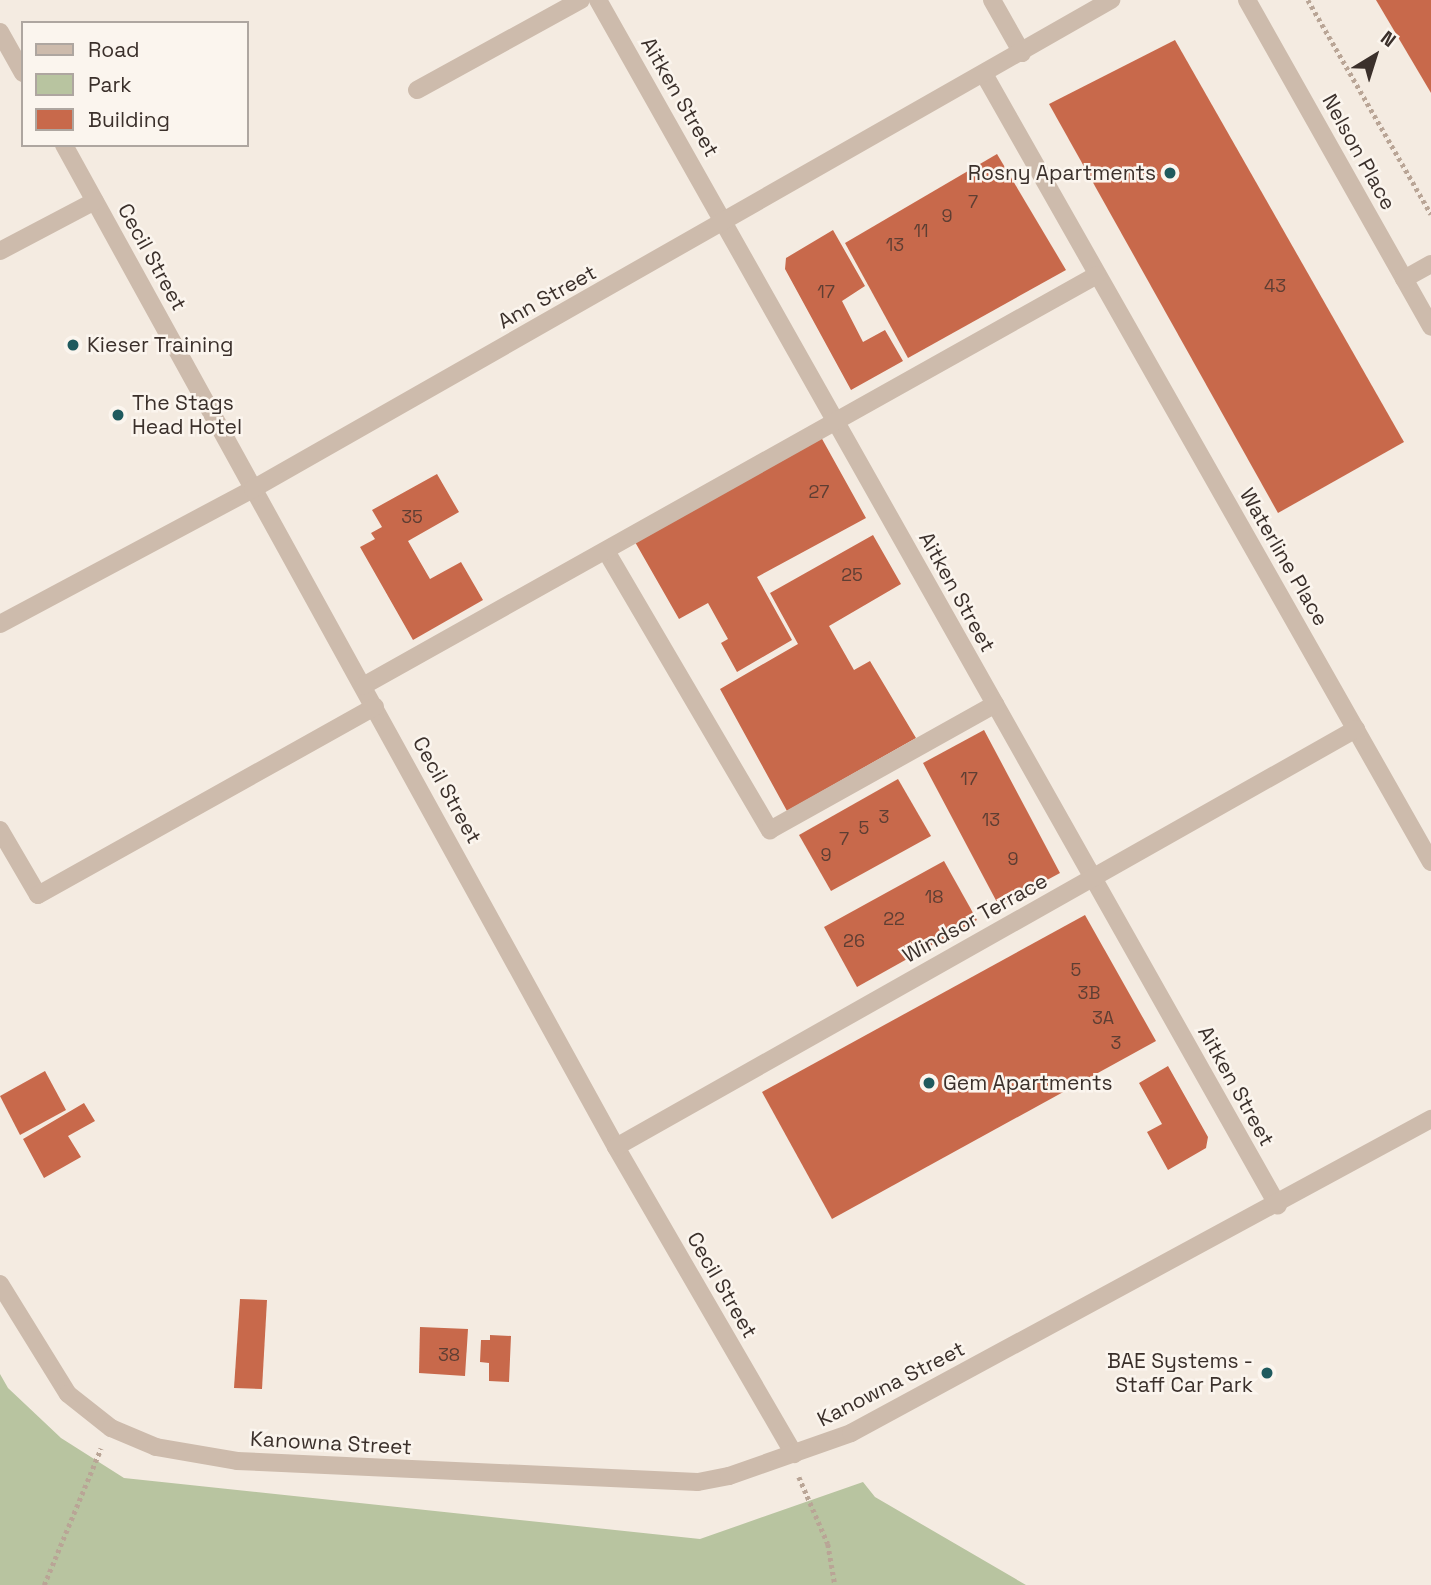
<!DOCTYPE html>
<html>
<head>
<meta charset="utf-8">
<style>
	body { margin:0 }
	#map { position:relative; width:1431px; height:1585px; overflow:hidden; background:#f4ebe1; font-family:"Space Grotesk",sans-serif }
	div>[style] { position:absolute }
	.green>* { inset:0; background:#b8c4a0 }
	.building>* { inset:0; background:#c8694b }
	.path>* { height:4.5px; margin-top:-2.25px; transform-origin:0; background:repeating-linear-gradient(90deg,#b9a596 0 3.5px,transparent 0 7px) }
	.minor>* { height:18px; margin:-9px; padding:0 9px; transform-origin:9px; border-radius:9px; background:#cdbbac }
	.dots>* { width:19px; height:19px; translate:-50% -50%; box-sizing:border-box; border:4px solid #fbf5ee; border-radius:50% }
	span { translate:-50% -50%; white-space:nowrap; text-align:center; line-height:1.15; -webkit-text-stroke:5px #fbf5ee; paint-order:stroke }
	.number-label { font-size:18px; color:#5e3e33 }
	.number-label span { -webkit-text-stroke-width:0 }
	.street-label { font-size:21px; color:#3b302b }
	.poi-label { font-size:21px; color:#3b302b }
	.right { translate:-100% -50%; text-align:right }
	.left { translate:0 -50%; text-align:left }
	.legend { position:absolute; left:21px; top:21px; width:228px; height:126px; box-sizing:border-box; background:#fbf5ee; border:2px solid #aea6a0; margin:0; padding:9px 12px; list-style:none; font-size:21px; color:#3b302b }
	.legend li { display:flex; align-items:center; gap:14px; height:35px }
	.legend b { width:35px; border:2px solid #aea6a0 }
	.north { position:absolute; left:1340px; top:21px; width:70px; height:70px; -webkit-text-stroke:5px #fbf5ee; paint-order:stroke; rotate:38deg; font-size:19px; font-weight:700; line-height:28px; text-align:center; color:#3b302b }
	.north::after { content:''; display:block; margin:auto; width:24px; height:32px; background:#3b302b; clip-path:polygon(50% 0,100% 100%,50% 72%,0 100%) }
</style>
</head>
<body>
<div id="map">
	<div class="green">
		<i style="clip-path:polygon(0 1374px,8px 1388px,61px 1438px,124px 1478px,700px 1539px,863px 1482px,875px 1497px,1026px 1585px,0 1585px)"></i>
	</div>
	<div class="building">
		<i style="clip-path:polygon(1376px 0,1431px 0,1431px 93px)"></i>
		<i style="clip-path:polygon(1175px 40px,1404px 442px,1278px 513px,1049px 104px)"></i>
		<i style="clip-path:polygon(997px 154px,1066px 270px,908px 358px,845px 243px)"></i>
		<i style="clip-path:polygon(833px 230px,865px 286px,842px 301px,863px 342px,885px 330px,903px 361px,851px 390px,785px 269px,786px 258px)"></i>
		<i style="clip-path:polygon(821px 437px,866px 518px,757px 577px,792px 640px,737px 672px,721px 643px,728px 639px,708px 603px,679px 619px,635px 542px)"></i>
		<i style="clip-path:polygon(437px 474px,459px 512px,408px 541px,430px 579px,461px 562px,483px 600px,413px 640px,360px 547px,375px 539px,371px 533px,382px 527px,372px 510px)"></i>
		<i style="clip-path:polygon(873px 535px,901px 584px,829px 626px,854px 670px,870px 661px,916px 738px,787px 811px,720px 689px,798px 644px,770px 593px)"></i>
		<i style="clip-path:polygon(984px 730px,1060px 873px,999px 906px,923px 763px)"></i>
		<i style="clip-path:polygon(898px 779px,931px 836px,831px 891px,799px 835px)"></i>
		<i style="clip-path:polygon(944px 861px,977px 920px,857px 987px,824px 927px)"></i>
		<i style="clip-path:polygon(1085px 915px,1156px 1041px,832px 1219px,762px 1092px)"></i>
		<i style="clip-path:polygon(1168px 1066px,1208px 1137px,1206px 1148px,1168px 1170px,1147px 1132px,1162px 1124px,1139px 1083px)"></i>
		<i style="clip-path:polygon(45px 1071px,66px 1110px,20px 1135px,0 1096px)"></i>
		<i style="clip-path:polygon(84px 1103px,95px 1121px,68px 1136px,81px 1157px,44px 1178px,23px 1139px)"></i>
		<i style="clip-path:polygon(240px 1299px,267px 1300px,262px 1389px,234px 1388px)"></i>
		<i style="clip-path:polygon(420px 1327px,468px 1329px,465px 1376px,419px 1373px)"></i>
		<i style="clip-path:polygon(490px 1335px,511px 1336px,509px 1382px,489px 1381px,489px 1363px,480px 1362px,481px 1340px,490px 1340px)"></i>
	</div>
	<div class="path">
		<i style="left:1308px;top:0;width:247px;rotate:60.1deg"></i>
		<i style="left:799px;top:1477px;width:73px;rotate:66.6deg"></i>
		<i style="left:828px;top:1544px;width:42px;rotate:80.3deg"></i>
		<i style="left:44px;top:1585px;width:148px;rotate:-67.4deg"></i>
	</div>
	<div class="minor">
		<i style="left:598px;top:0;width:1384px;rotate:60.58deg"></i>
		<i style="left:992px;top:0;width:61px;rotate:60.5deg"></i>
		<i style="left:1247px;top:0;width:375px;rotate:60.6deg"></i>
		<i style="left:0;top:32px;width:47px;rotate:60.7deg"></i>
		<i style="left:984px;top:74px;width:906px;rotate:60.44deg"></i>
		<i style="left:417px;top:90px;width:187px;rotate:-28.8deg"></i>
		<i style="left:64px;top:145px;width:1144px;rotate:61.15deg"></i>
		<i style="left:616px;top:1147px;width:355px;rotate:59.9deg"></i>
		<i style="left:0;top:251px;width:107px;rotate:-27.8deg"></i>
		<i style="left:1404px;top:279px;width:31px;rotate:-29deg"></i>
		<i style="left:606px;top:551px;width:324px;rotate:59.6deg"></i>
		<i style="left:770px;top:830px;width:258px;rotate:-29.2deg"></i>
		<i style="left:0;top:624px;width:287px;rotate:-28.1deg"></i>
		<i style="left:253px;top:489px;width:988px;rotate:-29.68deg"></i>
		<i style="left:363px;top:686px;width:841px;rotate:-29.25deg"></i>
		<i style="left:0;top:830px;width:75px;rotate:59.7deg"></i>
		<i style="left:38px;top:895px;width:386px;rotate:-29.2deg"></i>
		<i style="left:616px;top:1147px;width:850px;rotate:-29.46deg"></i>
		<i style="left:0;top:1284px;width:129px;rotate:58.3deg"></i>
		<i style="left:68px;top:1394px;width:55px;rotate:38.3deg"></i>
		<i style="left:111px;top:1428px;width:49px;rotate:22.9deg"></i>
		<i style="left:156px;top:1447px;width:82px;rotate:9.8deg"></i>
		<i style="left:237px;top:1461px;width:461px;rotate:2.6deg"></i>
		<i style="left:698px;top:1482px;width:32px;rotate:-11deg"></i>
		<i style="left:729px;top:1476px;width:129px;rotate:-19.4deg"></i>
		<i style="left:851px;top:1433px;width:660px;rotate:-28.43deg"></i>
	</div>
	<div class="dots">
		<i style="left:1170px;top:173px;background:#1f5a5e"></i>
		<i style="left:73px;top:345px;background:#1f5a5e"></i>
		<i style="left:118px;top:415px;background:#1f5a5e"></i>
		<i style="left:929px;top:1083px;background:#1f5a5e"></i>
		<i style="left:1267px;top:1373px;background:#1f5a5e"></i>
	</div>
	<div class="number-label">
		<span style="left:973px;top:202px">7</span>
		<span style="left:947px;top:216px">9</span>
		<span style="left:921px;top:231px">11</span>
		<span style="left:895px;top:245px">13</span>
		<span style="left:1275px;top:286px">43</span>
		<span style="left:826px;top:292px">17</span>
		<span style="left:819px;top:492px">27</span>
		<span style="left:412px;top:517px">35</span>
		<span style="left:852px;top:575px">25</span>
		<span style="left:969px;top:779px">17</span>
		<span style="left:884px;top:817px">3</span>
		<span style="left:991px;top:820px">13</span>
		<span style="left:864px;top:828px">5</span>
		<span style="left:844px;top:839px">7</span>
		<span style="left:826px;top:855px">9</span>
		<span style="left:1013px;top:859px">9</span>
		<span style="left:934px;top:897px">18</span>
		<span style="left:894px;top:919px">22</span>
		<span style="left:854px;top:941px">26</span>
		<span style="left:1076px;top:970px">5</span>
		<span style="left:1089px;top:993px">3B</span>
		<span style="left:1103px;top:1018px">3A</span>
		<span style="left:1116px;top:1043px">3</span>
		<span style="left:449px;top:1355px">38</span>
	</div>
	<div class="street-label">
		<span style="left:680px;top:97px;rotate:60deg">Aitken Street</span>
		<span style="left:1359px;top:152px;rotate:61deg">Nelson Place</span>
		<span style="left:152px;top:257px;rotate:61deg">Cecil Street</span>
		<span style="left:547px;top:297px;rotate:-29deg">Ann Street</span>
		<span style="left:1284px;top:557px;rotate:60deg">Waterline Place</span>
		<span style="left:957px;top:592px;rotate:61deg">Aitken Street</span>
		<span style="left:447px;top:790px;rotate:61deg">Cecil Street</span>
		<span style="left:975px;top:918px;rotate:-29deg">Windsor Terrace</span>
		<span style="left:1236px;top:1086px;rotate:61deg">Aitken Street</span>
		<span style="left:722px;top:1285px;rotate:60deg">Cecil Street</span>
		<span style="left:891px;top:1384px;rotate:-27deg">Kanowna Street</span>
		<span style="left:331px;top:1443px;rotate:3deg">Kanowna Street</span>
	</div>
	<div class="poi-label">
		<span class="right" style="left:1156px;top:173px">Rosny Apartments</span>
		<span class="left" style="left:87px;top:345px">Kieser Training</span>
		<span class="left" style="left:132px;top:415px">The Stags<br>Head Hotel</span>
		<span class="left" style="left:943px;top:1083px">Gem Apartments</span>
		<span class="right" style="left:1253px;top:1373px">BAE Systems -<br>Staff Car Park</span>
	</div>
	<ul class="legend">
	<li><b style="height:9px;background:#cdbbac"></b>Road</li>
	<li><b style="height:19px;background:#b8c4a0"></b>Park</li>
	<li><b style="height:19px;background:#c8694b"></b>Building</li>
	</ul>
	<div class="north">N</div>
</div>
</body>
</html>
